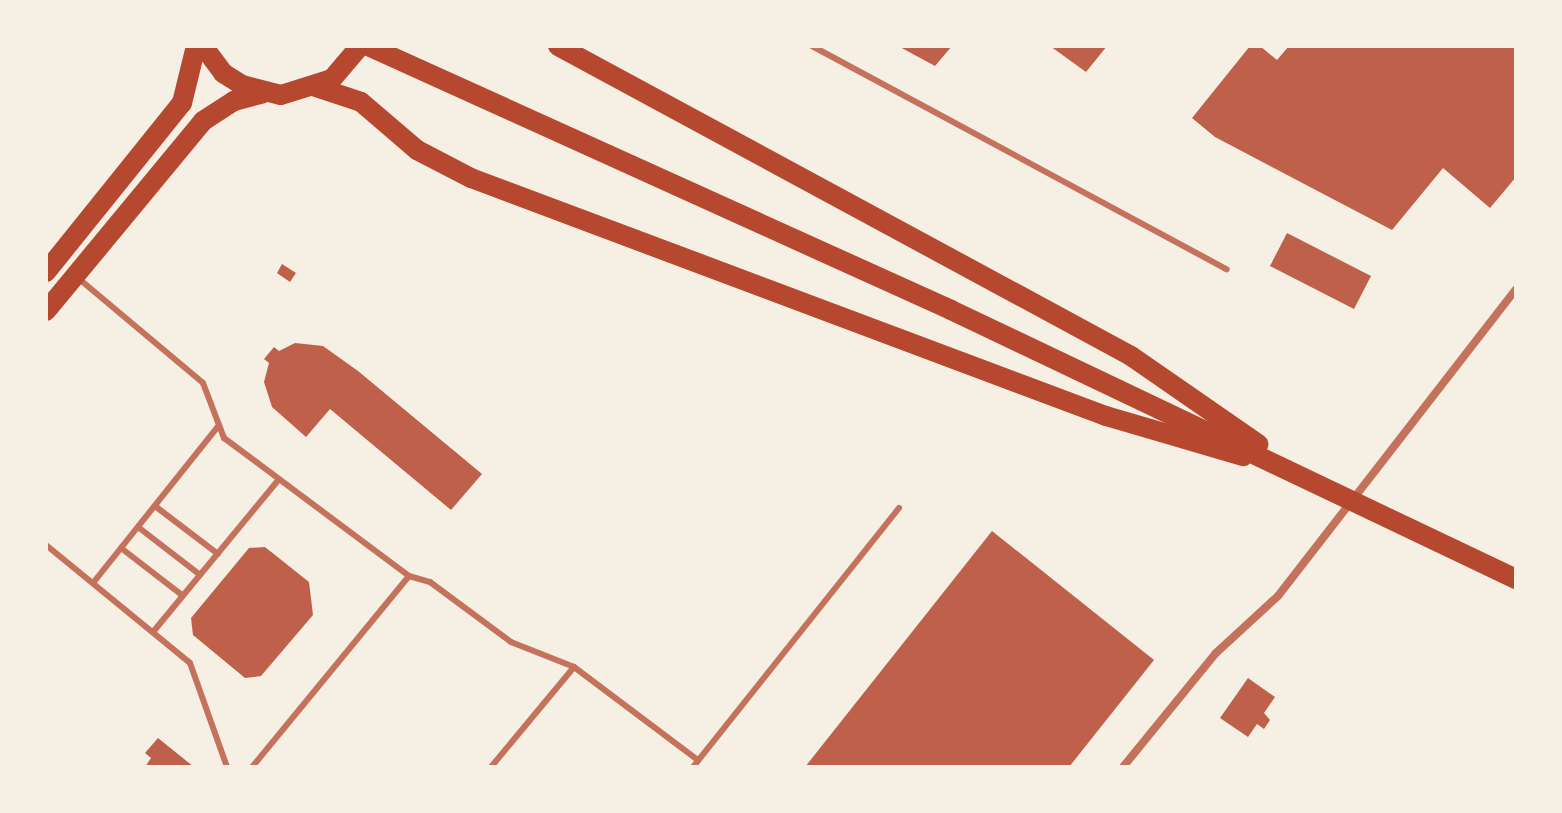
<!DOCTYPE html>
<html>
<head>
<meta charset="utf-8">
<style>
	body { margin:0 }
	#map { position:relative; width:1562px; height:813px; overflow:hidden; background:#f6efe4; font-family:"Varela Round",sans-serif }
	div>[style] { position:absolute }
	.building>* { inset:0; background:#bf614a }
	.service>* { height:6px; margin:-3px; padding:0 3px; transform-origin:3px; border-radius:3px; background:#c5725c }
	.minor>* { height:8px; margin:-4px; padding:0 4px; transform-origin:4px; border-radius:4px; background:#c5725c }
	.primary>* { height:20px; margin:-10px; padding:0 10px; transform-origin:10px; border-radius:10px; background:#b5482f }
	span { translate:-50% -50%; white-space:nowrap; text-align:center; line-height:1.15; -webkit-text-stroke:6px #f6efe4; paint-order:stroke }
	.frame { position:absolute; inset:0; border:48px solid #f6efe4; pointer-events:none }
</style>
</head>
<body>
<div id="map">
	<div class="building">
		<i style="clip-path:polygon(898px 46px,952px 46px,935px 66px)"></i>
		<i style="clip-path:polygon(1050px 46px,1107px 46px,1086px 72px)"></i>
		<i style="clip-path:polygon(1250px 46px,1260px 46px,1277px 60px,1289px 46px,1516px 46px,1516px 177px,1490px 208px,1443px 168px,1392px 230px,1215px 137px,1192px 118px)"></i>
		<i style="clip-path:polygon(1287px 233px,1371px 276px,1354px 309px,1270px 266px)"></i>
		<i style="clip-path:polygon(282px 264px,296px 273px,290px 282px,277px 273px)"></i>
		<i style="clip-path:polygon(295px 343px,323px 346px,358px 371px,482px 474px,451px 510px,330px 409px,306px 437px,272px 407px,264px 382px,269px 363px,264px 359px,274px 347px,279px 351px)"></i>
		<i style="clip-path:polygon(992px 531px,1154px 660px,1069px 767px,805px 767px)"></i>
		<i style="clip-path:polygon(265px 547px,309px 582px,313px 615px,261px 676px,245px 678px,193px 635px,191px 618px,249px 548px)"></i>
		<i style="clip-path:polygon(1248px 678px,1275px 697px,1264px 713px,1270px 720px,1264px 729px,1257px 724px,1248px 737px,1220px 718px)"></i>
		<i style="clip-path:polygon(158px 738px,194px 767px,145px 767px,151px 758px,145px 753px)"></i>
	</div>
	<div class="service">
		<i style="left:812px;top:46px;width:471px;rotate:28.3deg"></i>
		<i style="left:78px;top:278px;width:163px;rotate:40deg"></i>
		<i style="left:203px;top:383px;width:59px;rotate:69.1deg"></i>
		<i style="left:224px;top:438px;width:231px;rotate:36.7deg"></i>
		<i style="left:409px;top:576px;width:247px;rotate:129.4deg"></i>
		<i style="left:155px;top:506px;width:79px;rotate:37.3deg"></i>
		<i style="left:138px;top:527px;width:78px;rotate:37.7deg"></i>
		<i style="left:46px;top:545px;width:186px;rotate:39.3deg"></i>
		<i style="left:190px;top:663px;width:110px;rotate:70.4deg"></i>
		<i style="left:121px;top:548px;width:78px;rotate:37.7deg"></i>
		<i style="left:409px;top:576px;width:22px;rotate:16deg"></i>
		<i style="left:430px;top:582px;width:101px;rotate:36.5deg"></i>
		<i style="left:511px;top:642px;width:68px;rotate:21.6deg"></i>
		<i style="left:574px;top:667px;width:155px;rotate:36.9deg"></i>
		<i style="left:93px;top:583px;width:202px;rotate:-51.4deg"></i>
		<i style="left:153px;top:632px;width:198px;rotate:-50.5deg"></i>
		<i style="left:491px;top:767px;width:130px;rotate:-50.3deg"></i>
		<i style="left:693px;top:767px;width:331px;rotate:-51.5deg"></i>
	</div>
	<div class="minor">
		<i style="left:1123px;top:767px;width:147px;rotate:-50.8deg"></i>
		<i style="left:1216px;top:653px;width:84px;rotate:-42.6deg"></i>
		<i style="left:1278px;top:596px;width:388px;rotate:-52.2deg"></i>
	</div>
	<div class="primary">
		<i style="left:203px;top:46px;width:34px;rotate:53deg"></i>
		<i style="left:223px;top:73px;width:22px;rotate:32deg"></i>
		<i style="left:242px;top:85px;width:40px;rotate:14.4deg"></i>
		<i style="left:281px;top:95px;width:53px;rotate:-17.4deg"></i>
		<i style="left:332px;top:79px;width:43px;rotate:-49.7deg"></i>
		<i style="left:368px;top:46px;width:640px;rotate:24.36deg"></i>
		<i style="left:951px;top:310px;width:626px;rotate:25.46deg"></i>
		<i style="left:558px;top:46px;width:651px;rotate:28.41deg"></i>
		<i style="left:1131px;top:356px;width:155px;rotate:34.7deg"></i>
		<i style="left:316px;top:87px;width:47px;rotate:18.4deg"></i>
		<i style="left:361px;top:102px;width:74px;rotate:40.6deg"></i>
		<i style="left:417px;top:150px;width:61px;rotate:27.4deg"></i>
		<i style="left:471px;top:178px;width:678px;rotate:20.55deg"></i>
		<i style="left:1106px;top:416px;width:143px;rotate:16.3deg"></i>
		<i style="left:46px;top:272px;width:217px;rotate:-51.2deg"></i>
		<i style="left:182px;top:103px;width:59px;rotate:-76.2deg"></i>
		<i style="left:46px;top:311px;width:246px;rotate:-50.4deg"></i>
		<i style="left:203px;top:121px;width:37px;rotate:-33deg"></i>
		<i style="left:234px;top:101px;width:30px;rotate:-15deg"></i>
	</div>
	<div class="frame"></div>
</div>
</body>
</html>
